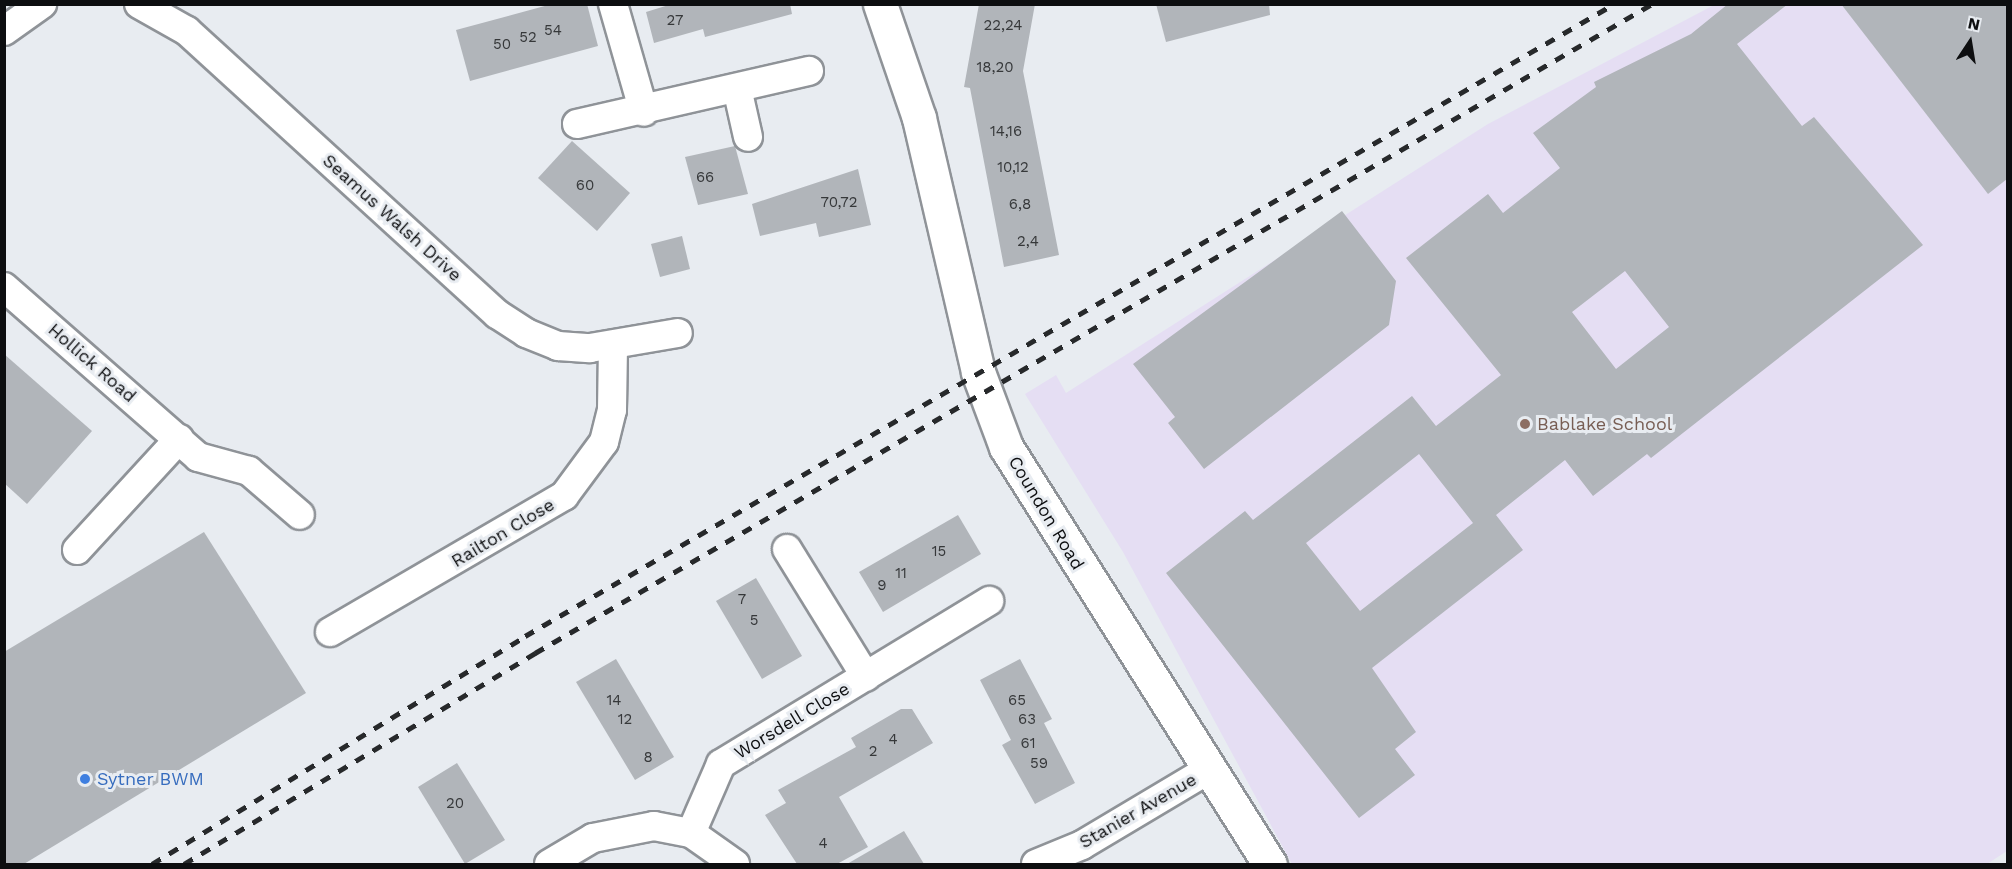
<!DOCTYPE html>
<html>
<head>
<meta charset="utf-8">
<style>
	body { margin:0 }
	#map { position:relative; width:2012px; height:869px; overflow:hidden; background:#e8ecf1; font-family:"Work Sans",sans-serif }
	div>[style] { position:absolute }
	.education>* { inset:0; background:#e5def3 }
	.building>* { inset:0; background:#b1b5ba }
	.roads { filter:drop-shadow(2px 0 #8f9398) drop-shadow(-2px 0 #8f9398) drop-shadow(0 2px #8f9398) drop-shadow(0 -2px #8f9398) }
	.minor>* { height:28px; margin:-14px; padding:0 14px; transform-origin:14px; border-radius:14px; background:#fff }
	.tertiary>* { height:33px; margin:-16.5px; padding:0 16.5px; transform-origin:16.5px; border-radius:16.5px; background:#fff }
	.rail>* { height:4.5px; margin-top:-2.25px; transform-origin:0; background:repeating-linear-gradient(90deg,#27292b 0 10px,transparent 0 20px) }
	.dots>* { width:16px; height:16px; translate:-50% -50%; box-sizing:border-box; border:3px solid #e8ecf1; border-radius:50% }
	span { translate:-50% -50%; white-space:nowrap; text-align:center; line-height:1.15; -webkit-text-stroke:6px #e8ecf1; paint-order:stroke }
	.number-label { font-size:15px; color:#36383a }
	.number-label span { -webkit-text-stroke-width:0 }
	.street-label { font-size:18px; color:#0d0e10 }
	.education-label { font-size:18px; color:#785e54 }
	.left { translate:0 -50%; text-align:left }
	.shop-label { font-size:18px; color:#366cbe }
	.frame { position:absolute; inset:0; border:6px solid #0d0e10; pointer-events:none }
	.north { position:absolute; left:1940px; top:12px; width:60px; height:60px; -webkit-text-stroke:4px #e8ecf1; paint-order:stroke; rotate:12deg; font-size:16px; font-weight:700; line-height:24px; text-align:center; color:#0d0e10 }
	.north::after { content:''; display:block; margin:auto; width:21px; height:27px; background:#0d0e10; clip-path:polygon(50% 0,100% 100%,50% 72%,0 100%) }
</style>
</head>
<body>
<div id="map">
	<div class="education">
		<i style="clip-path:polygon(1714px 5px,2007px 5px,2007px 851px,1987px 864px,1292px 864px,1123px 552px,1025px 394px,1056px 375px,1066px 393px,1488px 124px)"></i>
	</div>
	<div class="building">
		<i style="clip-path:polygon(552px 4px,587px 4px,598px 46px,470px 81px,456px 30px)"></i>
		<i style="clip-path:polygon(672px 4px,790px 4px,792px 14px,705px 37px,703px 29px,654px 43px,646px 12px)"></i>
		<i style="clip-path:polygon(979px 4px,1035px 4px,1023px 71px,1059px 255px,1004px 267px,970px 88px,964px 87px)"></i>
		<i style="clip-path:polygon(1156px 4px,1269px 4px,1270px 15px,1166px 42px)"></i>
		<i style="clip-path:polygon(evenodd,1728px 4px,1788px 4px,1737px 44px,1802px 126px,1814px 117px,1923px 245px,1651px 458px,1647px 454px,1593px 496px,1565px 460px,1496px 515px,1523px 550px,1372px 668px,1416px 732px,1395px 749px,1415px 775px,1359px 818px,1166px 573px,1245px 511px,1253px 520px,1412px 396px,1436px 426px,1501px 375px,1406px 258px,1488px 194px,1503px 213px,1560px 168px,1533px 133px,1596px 87px,1594px 82px,1691px 34px,1728px 4px,1625px 271px,1669px 327px,1616px 369px,1572px 312px,1625px 271px,1728px 4px,1419px 454px,1473px 523px,1360px 611px,1306px 543px,1419px 454px)"></i>
		<i style="clip-path:polygon(1841px 4px,2007px 4px,2007px 179px,1988px 194px)"></i>
		<i style="clip-path:polygon(572px 141px,630px 193px,597px 231px,538px 178px)"></i>
		<i style="clip-path:polygon(735px 146px,748px 194px,698px 205px,685px 157px)"></i>
		<i style="clip-path:polygon(858px 169px,871px 225px,819px 237px,816px 223px,760px 236px,752px 204px)"></i>
		<i style="clip-path:polygon(1342px 211px,1396px 281px,1389px 325px,1204px 469px,1168px 423px,1175px 417px,1133px 364px)"></i>
		<i style="clip-path:polygon(682px 236px,690px 269px,660px 277px,651px 244px)"></i>
		<i style="clip-path:polygon(4px 354px,92px 431px,27px 504px,4px 483px)"></i>
		<i style="clip-path:polygon(958px 515px,981px 554px,883px 612px,859px 572px)"></i>
		<i style="clip-path:polygon(204px 532px,306px 693px,24px 864px,4px 864px,4px 652px)"></i>
		<i style="clip-path:polygon(756px 578px,802px 656px,762px 679px,716px 601px)"></i>
		<i style="clip-path:polygon(616px 659px,674px 757px,635px 780px,576px 682px)"></i>
		<i style="clip-path:polygon(1020px 659px,1052px 719px,1044px 723px,1075px 783px,1035px 804px,1002px 745px,1011px 740px,980px 680px)"></i>
		<i style="clip-path:polygon(901px 709px,912px 709px,933px 743px,839px 797px,868px 847px,837px 864px,797px 864px,765px 815px,786px 803px,778px 790px,856px 747px,851px 738px)"></i>
		<i style="clip-path:polygon(457px 763px,505px 840px,465px 864px,418px 787px)"></i>
		<i style="clip-path:polygon(904px 831px,924px 864px,847px 864px)"></i>
	</div>
	<div class="roads">
		<div class="minor">
			<i style="left:139px;top:4px;width:55px;rotate:29.4deg"></i>
			<i style="left:187px;top:31px;width:420px;rotate:42.4deg"></i>
			<i style="left:497px;top:314px;width:35px;rotate:33deg"></i>
			<i style="left:526px;top:333px;width:35px;rotate:22deg"></i>
			<i style="left:558px;top:346px;width:32px;rotate:4deg"></i>
			<i style="left:590px;top:348px;width:89px;rotate:-9.7deg"></i>
			<i style="left:613px;top:4px;width:112px;rotate:74deg"></i>
			<i style="left:4px;top:31px;width:47px;rotate:-35.4deg"></i>
			<i style="left:737px;top:88px;width:50px;rotate:77.3deg"></i>
			<i style="left:577px;top:124px;width:238px;rotate:-12.9deg"></i>
			<i style="left:4px;top:287px;width:258px;rotate:41.2deg"></i>
			<i style="left:198px;top:457px;width:53px;rotate:15.4deg"></i>
			<i style="left:249px;top:471px;width:67px;rotate:40.8deg"></i>
			<i style="left:787px;top:549px;width:150px;rotate:58.3deg"></i>
			<i style="left:77px;top:550px;width:151px;rotate:-47.4deg"></i>
			<i style="left:330px;top:632px;width:271px;rotate:-30.2deg"></i>
			<i style="left:564px;top:496px;width:67px;rotate:-53.5deg"></i>
			<i style="left:604px;top:442px;width:33px;rotate:-76deg"></i>
			<i style="left:612px;top:410px;width:64px;rotate:-89.1deg"></i>
			<i style="left:691px;top:833px;width:75px;rotate:-66.5deg"></i>
			<i style="left:721px;top:764px;width:314px;rotate:-31.3deg"></i>
			<i style="left:549px;top:864px;width:51px;rotate:-30.6deg"></i>
			<i style="left:593px;top:838px;width:62px;rotate:-11.1deg"></i>
			<i style="left:654px;top:826px;width:38px;rotate:11deg"></i>
			<i style="left:691px;top:833px;width:54px;rotate:35.2deg"></i>
			<i style="left:1036px;top:864px;width:50px;rotate:-22.4deg"></i>
			<i style="left:1082px;top:845px;width:144px;rotate:-30.8deg"></i>
		</div>
		<div class="tertiary">
			<i style="left:880px;top:4px;width:120px;rotate:71.1deg"></i>
			<i style="left:919px;top:118px;width:261px;rotate:76.9deg"></i>
			<i style="left:978px;top:372px;width:80px;rotate:69.5deg"></i>
			<i style="left:1006px;top:447px;width:494px;rotate:57.7deg"></i>
		</div>
	</div>
	<div class="rail">
		<i style="left:152px;top:864px;width:437px;rotate:-31.4deg"></i>
		<i style="left:525px;top:636px;width:1259px;rotate:-30.13deg"></i>
		<i style="left:184px;top:864px;width:410px;rotate:-31deg"></i>
		<i style="left:535px;top:653px;width:1292px;rotate:-30.16deg"></i>
	</div>
	<div class="dots">
		<i style="left:1525px;top:424px;background:#8d6e63"></i>
		<i style="left:85px;top:779px;background:#3f7fe0"></i>
	</div>
	<div class="number-label">
		<span style="left:675px;top:21px">27</span>
		<span style="left:1003px;top:26px">22,24</span>
		<span style="left:553px;top:31px">54</span>
		<span style="left:528px;top:38px">52</span>
		<span style="left:502px;top:45px">50</span>
		<span style="left:995px;top:68px">18,20</span>
		<span style="left:1006px;top:132px">14,16</span>
		<span style="left:1013px;top:168px">10,12</span>
		<span style="left:705px;top:178px">66</span>
		<span style="left:585px;top:186px">60</span>
		<span style="left:839px;top:203px">70,72</span>
		<span style="left:1020px;top:205px">6,8</span>
		<span style="left:1028px;top:242px">2,4</span>
		<span style="left:939px;top:552px">15</span>
		<span style="left:901px;top:574px">11</span>
		<span style="left:882px;top:586px">9</span>
		<span style="left:742px;top:600px">7</span>
		<span style="left:754px;top:621px">5</span>
		<span style="left:614px;top:701px">14</span>
		<span style="left:1017px;top:701px">65</span>
		<span style="left:625px;top:720px">12</span>
		<span style="left:1027px;top:720px">63</span>
		<span style="left:893px;top:740px">4</span>
		<span style="left:1028px;top:744px">61</span>
		<span style="left:873px;top:752px">2</span>
		<span style="left:648px;top:758px">8</span>
		<span style="left:1039px;top:764px">59</span>
		<span style="left:455px;top:804px">20</span>
		<span style="left:823px;top:844px">4</span>
	</div>
	<div class="street-label">
		<span style="left:392px;top:218px;rotate:42deg">Seamus Walsh Drive</span>
		<span style="left:92px;top:363px;rotate:41deg">Hollick Road</span>
		<span style="left:1046px;top:513px;rotate:59deg">Coundon Road</span>
		<span style="left:503px;top:533px;rotate:-31deg">Railton Close</span>
		<span style="left:792px;top:721px;rotate:-31deg">Worsdell Close</span>
		<span style="left:1138px;top:811px;rotate:-30deg">Stanier Avenue</span>
	</div>
	<div class="education-label">
		<span class="left" style="left:1537px;top:424px">Bablake School</span>
	</div>
	<div class="shop-label">
		<span class="left" style="left:97px;top:779px">Sytner BWM</span>
	</div>
	<div class="frame"></div>
	<div class="north">N</div>
</div>
</body>
</html>
